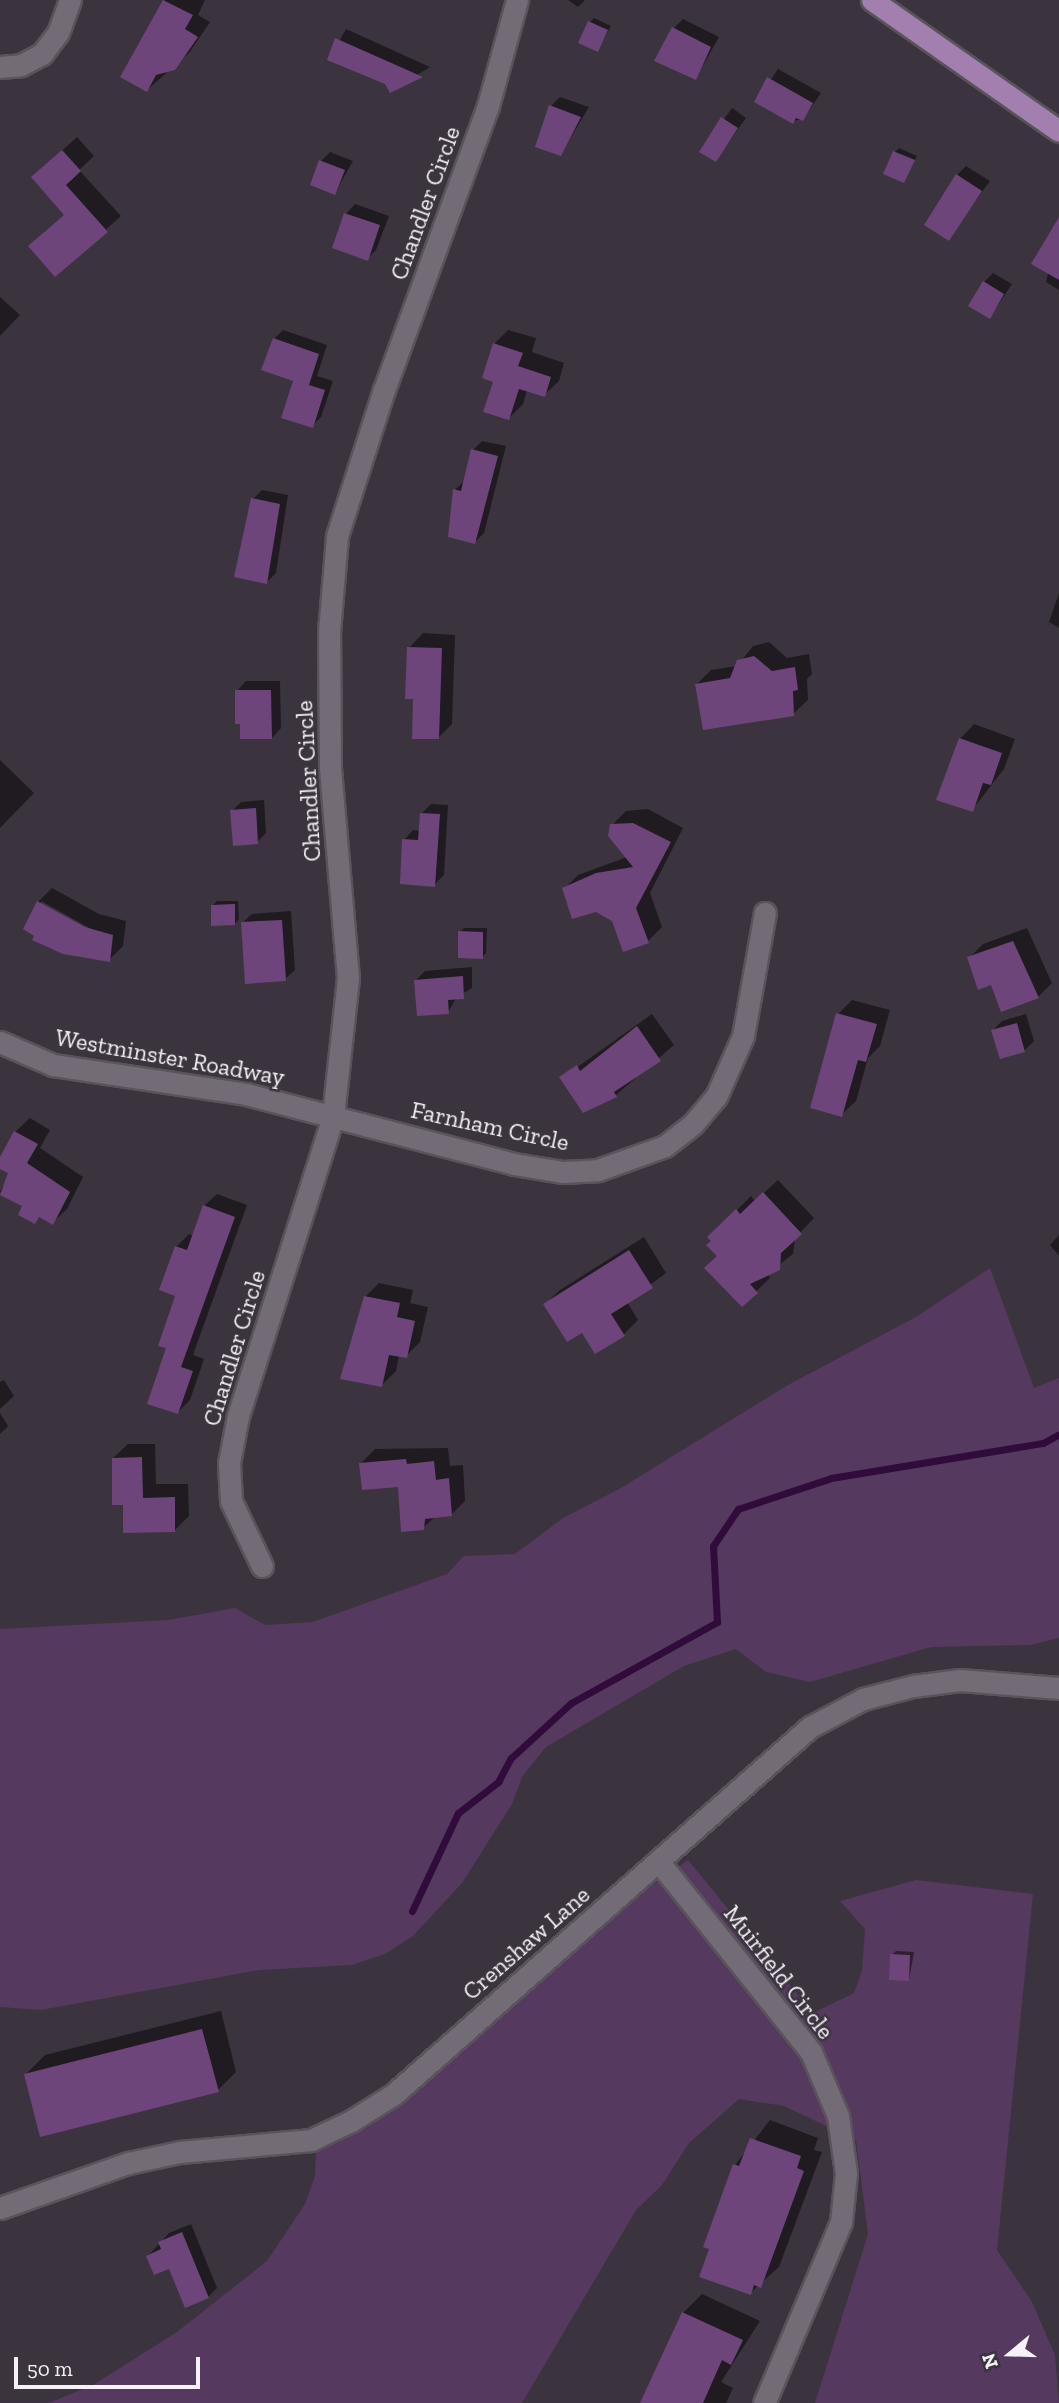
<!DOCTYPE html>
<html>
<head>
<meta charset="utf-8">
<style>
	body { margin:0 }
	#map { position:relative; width:1059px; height:2403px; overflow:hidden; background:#3b343e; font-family:"Zilla Slab",serif }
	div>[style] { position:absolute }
	.green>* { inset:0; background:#55395e }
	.shadow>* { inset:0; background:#0007 }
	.stream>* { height:7px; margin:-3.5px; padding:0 3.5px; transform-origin:3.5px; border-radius:3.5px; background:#320b3d }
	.building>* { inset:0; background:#6d457a }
	.roads { filter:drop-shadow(2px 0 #59535c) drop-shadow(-2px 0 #59535c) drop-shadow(0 2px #59535c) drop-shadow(0 -2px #59535c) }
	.minor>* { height:21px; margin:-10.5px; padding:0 10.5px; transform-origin:10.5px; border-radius:10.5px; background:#736b76 }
	.major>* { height:21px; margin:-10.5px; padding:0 10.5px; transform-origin:10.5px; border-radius:10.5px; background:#a27fae }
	span { translate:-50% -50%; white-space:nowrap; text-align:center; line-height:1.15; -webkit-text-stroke:5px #3b343e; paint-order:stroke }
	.street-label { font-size:24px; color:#f5f1f7 }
	.north { position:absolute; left:975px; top:2319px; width:70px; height:70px; -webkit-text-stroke:5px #3b343e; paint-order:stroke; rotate:251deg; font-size:19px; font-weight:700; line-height:28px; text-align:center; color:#f5f1f7 }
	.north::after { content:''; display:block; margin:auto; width:24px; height:32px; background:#f5f1f7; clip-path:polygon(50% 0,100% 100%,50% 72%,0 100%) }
	.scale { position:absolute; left:14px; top:2357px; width:186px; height:32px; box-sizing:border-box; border:4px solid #f5f1f7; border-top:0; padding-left:9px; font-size:21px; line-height:24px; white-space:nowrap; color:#f5f1f7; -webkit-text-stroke:5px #3b343e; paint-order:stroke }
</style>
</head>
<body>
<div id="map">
	<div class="green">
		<i style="clip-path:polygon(990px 1268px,1034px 1388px,1059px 1378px,1059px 1638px,1030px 1645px,931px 1647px,810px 1682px,766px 1672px,736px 1649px,684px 1666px,546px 1747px,522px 1777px,512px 1804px,462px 1883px,413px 1936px,385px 1954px,352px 1965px,259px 1970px,41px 2010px,0 2007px,0 1629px,168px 1620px,235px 1608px,265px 1625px,313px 1622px,447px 1574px,464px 1556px,515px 1554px,563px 1518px,621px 1488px,788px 1385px,916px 1317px)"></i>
		<i style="clip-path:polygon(688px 1860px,813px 2013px,854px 1993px,862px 1971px,865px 1929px,840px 1901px,916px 1880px,1033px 1894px,997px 2250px,1032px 2302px,1055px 2355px,1059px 2403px,815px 2403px,868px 2234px,856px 2140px,784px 2106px,739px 2099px,689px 2143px,662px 2185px,636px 2210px,522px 2403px,49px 2403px,93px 2385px,177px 2332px,267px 2261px,305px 2204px,315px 2176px,316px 2153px,367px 2128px,627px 1903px)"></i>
	</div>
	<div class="shadow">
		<i style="clip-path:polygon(165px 0,205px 0,198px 15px,210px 22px,189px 53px,147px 90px,123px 77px)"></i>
		<i style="clip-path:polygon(568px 0,585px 0,578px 7px)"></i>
		<i style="clip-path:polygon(594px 18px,611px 26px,598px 50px,590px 22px)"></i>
		<i style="clip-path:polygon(683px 19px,719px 37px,696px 78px,674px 28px)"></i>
		<i style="clip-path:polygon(346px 29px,430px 67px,391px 91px,387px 83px,329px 59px)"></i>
		<i style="clip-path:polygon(778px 69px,821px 93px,803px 119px,793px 121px,756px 101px)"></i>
		<i style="clip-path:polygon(560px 97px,589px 107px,561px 154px,551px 106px)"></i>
		<i style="clip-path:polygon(732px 108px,746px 118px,716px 160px,701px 151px)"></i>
		<i style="clip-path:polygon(77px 137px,94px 156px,79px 170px,121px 216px,55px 275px,44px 232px,66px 214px,33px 177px)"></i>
		<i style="clip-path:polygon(899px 148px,917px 156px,903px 181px,895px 152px)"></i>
		<i style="clip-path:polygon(330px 152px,353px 161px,335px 193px,321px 161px)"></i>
		<i style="clip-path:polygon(966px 166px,990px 181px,948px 239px,957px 175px)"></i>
		<i style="clip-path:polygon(355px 204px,389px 216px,376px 250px,367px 259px,346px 214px)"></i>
		<i style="clip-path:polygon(1059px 226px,1059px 290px,1046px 282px)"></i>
		<i style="clip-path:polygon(993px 273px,1012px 284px,990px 317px,984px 282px)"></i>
		<i style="clip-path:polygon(0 297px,20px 315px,0 336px)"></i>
		<i style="clip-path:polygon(283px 330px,327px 345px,317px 376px,333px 381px,321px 417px,312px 426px,274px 339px)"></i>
		<i style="clip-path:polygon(508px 330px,536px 338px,532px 352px,564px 363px,559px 381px,544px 395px,527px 390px,523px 404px,509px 418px,495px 381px,494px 344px)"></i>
		<i style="clip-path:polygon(482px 441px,506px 446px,484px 533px,475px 542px,455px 490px,464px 481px,473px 450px)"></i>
		<i style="clip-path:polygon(262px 490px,288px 495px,276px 573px,266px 583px,253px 499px)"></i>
		<i style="clip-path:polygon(1059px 593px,1059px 628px,1049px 622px)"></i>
		<i style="clip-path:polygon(423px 633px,455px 635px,452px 724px,438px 738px,415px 697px,409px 648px)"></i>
		<i style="clip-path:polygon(769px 642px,787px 658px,809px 654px,812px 674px,807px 679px,808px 700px,793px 714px,697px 684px,711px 670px,737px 666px,753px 646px)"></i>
		<i style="clip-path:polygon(246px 681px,280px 681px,281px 728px,272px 738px,237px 691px)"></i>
		<i style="clip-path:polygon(974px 724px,1015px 739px,1004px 769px,972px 810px,960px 739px)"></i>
		<i style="clip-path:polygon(0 760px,34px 793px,0 828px)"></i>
		<i style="clip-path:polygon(264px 800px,266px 833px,257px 842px,232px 811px,241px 802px)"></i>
		<i style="clip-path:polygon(431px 804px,448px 805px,444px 875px,434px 885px,404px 840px,413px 830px,421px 831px,422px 813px)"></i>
		<i style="clip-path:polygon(648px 809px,683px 828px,650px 893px,662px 927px,648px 941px,564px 889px,578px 875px,627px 857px,612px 825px,626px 811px)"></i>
		<i style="clip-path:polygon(evenodd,52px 888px,99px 914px,126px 921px,123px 946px,109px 960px,50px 948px,25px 929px,38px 902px,52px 888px,41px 901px,93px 930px,92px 933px,41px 905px,41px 901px)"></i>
		<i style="clip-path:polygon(217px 901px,238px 901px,239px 919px,235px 924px,212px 906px)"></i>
		<i style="clip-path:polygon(291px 911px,295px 970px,285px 979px,242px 923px,252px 914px)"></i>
		<i style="clip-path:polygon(464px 928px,487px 928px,486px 953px,482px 957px,460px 932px)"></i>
		<i style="clip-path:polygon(1027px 928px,1052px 983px,1038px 997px,992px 983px,969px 958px,983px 944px)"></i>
		<i style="clip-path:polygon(472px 967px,472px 988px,457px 997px,448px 1012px,416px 980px,425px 971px)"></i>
		<i style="clip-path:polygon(852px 1000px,890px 1010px,880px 1046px,868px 1058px,856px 1101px,841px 1115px,838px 1014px)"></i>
		<i style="clip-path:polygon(652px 1014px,674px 1045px,616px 1095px,562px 1078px)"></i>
		<i style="clip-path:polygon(1026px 1014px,1034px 1041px,1024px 1051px,993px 1030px,1002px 1021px)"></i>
		<i style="clip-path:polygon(30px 1118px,50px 1130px,40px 1148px,83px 1177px,67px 1209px,52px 1223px,40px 1216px,35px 1222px,25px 1206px,0 1192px,11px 1173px,0 1167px,0 1161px,15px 1132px)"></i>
		<i style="clip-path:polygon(778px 1180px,814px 1218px,795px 1238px,793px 1254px,767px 1274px,770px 1278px,742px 1305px,710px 1237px,751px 1196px,755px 1201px)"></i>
		<i style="clip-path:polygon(217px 1194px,247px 1205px,193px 1355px,204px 1359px,190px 1400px,178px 1412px,168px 1347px,177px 1295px,176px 1247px,189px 1234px,194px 1236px,204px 1206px)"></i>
		<i style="clip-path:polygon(1059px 1235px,1059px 1256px,1050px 1245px)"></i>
		<i style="clip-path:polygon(644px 1237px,666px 1273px,627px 1302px,638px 1320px,624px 1334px,583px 1330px,545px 1304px,560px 1290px)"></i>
		<i style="clip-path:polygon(379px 1283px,413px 1290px,410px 1303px,428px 1307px,420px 1342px,406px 1356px,399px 1355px,396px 1371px,382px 1385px,365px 1297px)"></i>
		<i style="clip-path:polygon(4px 1380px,14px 1396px,0 1409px,0 1382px)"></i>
		<i style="clip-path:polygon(0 1413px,8px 1426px,0 1434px)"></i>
		<i style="clip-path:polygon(128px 1444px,155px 1444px,156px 1484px,188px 1484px,189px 1516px,175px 1530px,124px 1503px,113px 1458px)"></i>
		<i style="clip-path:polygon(448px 1448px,450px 1466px,463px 1465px,465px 1501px,451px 1515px,436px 1516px,423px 1528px,399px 1485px,361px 1463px,375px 1449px)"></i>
		<i style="clip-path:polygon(896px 1951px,914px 1952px,909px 1980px,892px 1955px)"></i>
		<i style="clip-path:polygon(221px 2011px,236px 2072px,218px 2090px,26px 2074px,45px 2055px)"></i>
		<i style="clip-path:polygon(770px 2120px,818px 2138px,814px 2150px,822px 2152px,779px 2267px,750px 2293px,712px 2248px,735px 2165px)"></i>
		<i style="clip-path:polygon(191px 2224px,217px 2288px,208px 2297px,170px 2266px,148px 2256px,169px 2233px)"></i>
		<i style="clip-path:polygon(702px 2294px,760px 2321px,721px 2382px,733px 2388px,726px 2403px,642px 2403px,683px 2313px)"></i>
	</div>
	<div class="stream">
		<i style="left:412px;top:1911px;width:108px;rotate:-64.9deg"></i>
		<i style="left:458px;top:1813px;width:51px;rotate:-37.8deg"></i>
		<i style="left:498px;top:1782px;width:27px;rotate:-62deg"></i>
		<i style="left:511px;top:1758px;width:81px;rotate:-42.5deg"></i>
		<i style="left:571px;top:1703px;width:167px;rotate:-29deg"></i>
		<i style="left:717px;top:1622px;width:76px;rotate:-93deg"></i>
		<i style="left:713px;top:1546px;width:45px;rotate:-56deg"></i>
		<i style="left:738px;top:1509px;width:98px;rotate:-18.4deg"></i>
		<i style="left:831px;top:1478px;width:215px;rotate:-9.4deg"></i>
		<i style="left:1043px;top:1443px;width:18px;rotate:-29deg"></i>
	</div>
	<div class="building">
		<i style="clip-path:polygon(163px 0,193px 15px,185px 29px,198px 37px,175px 70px,156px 75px,147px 92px,120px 77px)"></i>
		<i style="clip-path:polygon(588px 21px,608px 30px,598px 52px,578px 43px)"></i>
		<i style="clip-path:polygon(672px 27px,711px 47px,696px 80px,654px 61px)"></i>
		<i style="clip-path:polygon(335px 38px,423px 77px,390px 93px,385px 84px,327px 60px)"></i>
		<i style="clip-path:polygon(767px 77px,813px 103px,803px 121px,796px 118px,793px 124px,754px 102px)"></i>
		<i style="clip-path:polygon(549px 105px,581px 117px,561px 156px,535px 147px)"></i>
		<i style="clip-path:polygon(721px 117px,738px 128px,716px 162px,699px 152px)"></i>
		<i style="clip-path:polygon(62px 150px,81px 171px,66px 185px,108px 232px,55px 277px,28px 246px,64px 215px,31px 177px)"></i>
		<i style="clip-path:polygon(893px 151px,915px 160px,904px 183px,883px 174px)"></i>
		<i style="clip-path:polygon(319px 160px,345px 170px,335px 195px,310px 185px)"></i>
		<i style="clip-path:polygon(956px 174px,982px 191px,949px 241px,924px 225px)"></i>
		<i style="clip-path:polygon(344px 213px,380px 225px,368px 261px,332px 248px)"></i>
		<i style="clip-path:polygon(1059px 217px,1059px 280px,1031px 264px)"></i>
		<i style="clip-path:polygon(983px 281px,1004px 294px,990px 319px,968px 306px)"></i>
		<i style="clip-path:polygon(273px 338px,319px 354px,309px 385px,325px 390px,313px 428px,281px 418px,293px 381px,261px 370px)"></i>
		<i style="clip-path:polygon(493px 343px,523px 353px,518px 366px,551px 377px,545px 397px,519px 389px,509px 420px,483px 412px,493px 382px,482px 378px)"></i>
		<i style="clip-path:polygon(471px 449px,498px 456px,475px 544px,448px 537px,453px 489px,461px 491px)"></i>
		<i style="clip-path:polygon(251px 498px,280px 504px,267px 584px,234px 577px)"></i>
		<i style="clip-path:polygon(407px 647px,442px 648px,439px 739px,412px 739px,413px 699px,405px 699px)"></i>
		<i style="clip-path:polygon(754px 656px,772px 671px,795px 667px,798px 690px,793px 691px,794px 716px,703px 730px,695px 684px,730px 678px,737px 660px)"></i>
		<i style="clip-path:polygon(235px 690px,271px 690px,272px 739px,240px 739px,240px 724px,235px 724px)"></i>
		<i style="clip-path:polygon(959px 738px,1002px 753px,991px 785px,983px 783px,973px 812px,936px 800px)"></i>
		<i style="clip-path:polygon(256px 808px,258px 844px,233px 846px,230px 810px)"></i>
		<i style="clip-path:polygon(420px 813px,440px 814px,435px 887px,400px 884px,402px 839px,418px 840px)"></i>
		<i style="clip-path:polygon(633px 823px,671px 842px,636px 908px,649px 943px,623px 952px,612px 921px,596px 912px,572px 919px,562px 888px,596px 873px,633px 867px,608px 836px,610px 824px)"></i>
		<i style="clip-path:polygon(37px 901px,85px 927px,113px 935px,110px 962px,63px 954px,32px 940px,34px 936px,23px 929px)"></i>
		<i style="clip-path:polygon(235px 904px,235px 925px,211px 926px,211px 905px)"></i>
		<i style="clip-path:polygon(282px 920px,286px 981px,245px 984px,241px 922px)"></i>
		<i style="clip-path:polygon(458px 931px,483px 932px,483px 959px,458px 958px)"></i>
		<i style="clip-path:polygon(1013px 941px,1039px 998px,1001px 1012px,991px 985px,978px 990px,967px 957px)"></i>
		<i style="clip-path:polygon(463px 976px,464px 999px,448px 1000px,449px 1014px,417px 1016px,414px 980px)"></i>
		<i style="clip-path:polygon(836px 1013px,877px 1024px,866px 1062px,858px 1060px,842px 1117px,810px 1108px)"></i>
		<i style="clip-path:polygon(1017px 1023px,1025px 1052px,1000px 1059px,991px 1030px)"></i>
		<i style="clip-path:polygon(637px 1026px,661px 1061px,614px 1092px,617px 1097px,583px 1113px,559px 1077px,577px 1065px,580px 1071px)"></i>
		<i style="clip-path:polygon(14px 1131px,38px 1144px,27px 1163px,70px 1192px,53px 1225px,39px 1217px,35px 1224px,18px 1215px,22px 1206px,0 1195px,8px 1173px,0 1169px,0 1157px)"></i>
		<i style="clip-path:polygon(763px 1192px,802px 1234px,781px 1253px,780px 1270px,750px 1284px,758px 1293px,742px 1307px,704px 1268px,717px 1256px,706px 1245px,711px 1241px,707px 1237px,736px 1209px,740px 1214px)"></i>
		<i style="clip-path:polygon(203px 1205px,235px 1217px,181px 1367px,193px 1371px,178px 1414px,147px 1404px,166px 1348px,158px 1346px,175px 1296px,159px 1290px,175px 1246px,187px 1250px)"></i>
		<i style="clip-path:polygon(629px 1250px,653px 1288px,611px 1314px,625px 1336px,595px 1354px,582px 1333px,567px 1342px,543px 1304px)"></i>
		<i style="clip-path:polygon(364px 1296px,400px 1303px,397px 1317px,415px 1321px,407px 1358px,389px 1355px,382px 1387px,340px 1379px)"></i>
		<i style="clip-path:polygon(142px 1457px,143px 1498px,175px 1497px,175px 1532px,123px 1533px,123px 1505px,112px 1505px,112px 1458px)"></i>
		<i style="clip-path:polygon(406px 1459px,407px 1464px,434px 1461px,436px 1480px,449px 1478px,452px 1516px,425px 1519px,424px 1530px,401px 1532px,398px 1487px,362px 1490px,359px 1463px)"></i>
		<i style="clip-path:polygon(890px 1954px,910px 1955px,909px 1981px,889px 1980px)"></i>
		<i style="clip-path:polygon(202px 2029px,219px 2092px,40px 2137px,24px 2074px)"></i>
		<i style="clip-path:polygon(750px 2138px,801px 2156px,797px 2168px,804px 2171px,761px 2288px,754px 2285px,751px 2295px,699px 2277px,709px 2249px,703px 2247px,733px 2164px,739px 2166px)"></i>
		<i style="clip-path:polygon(182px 2232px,209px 2298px,185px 2308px,169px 2269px,154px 2275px,146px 2256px,161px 2249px,158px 2242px)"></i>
		<i style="clip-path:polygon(682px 2312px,743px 2340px,731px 2365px,722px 2360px,703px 2403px,640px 2403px)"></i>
	</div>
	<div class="roads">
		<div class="minor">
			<i style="left:0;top:67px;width:21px;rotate:-5deg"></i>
			<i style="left:21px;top:65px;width:24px;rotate:-28deg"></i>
			<i style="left:42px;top:54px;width:26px;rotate:-53deg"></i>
			<i style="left:58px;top:33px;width:35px;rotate:-70deg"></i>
			<i style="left:0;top:1042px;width:58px;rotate:23.5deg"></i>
			<i style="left:53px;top:1065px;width:195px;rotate:8.5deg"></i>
			<i style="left:246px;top:1094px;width:277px;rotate:14.6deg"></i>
			<i style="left:514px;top:1164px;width:50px;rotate:9.3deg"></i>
			<i style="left:563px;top:1172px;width:35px;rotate:-3deg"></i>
			<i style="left:598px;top:1170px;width:71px;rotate:-19.7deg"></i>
			<i style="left:665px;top:1146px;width:36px;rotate:-38deg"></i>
			<i style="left:693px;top:1124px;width:35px;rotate:-50deg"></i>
			<i style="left:716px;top:1097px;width:67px;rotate:-66.1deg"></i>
			<i style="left:743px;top:1036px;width:125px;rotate:-79.9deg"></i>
			<i style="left:262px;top:1566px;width:72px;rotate:-115.5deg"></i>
			<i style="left:231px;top:1501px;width:38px;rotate:-93deg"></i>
			<i style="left:229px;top:1463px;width:48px;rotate:-79.2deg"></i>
			<i style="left:238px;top:1416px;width:315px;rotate:-72.4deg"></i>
			<i style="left:333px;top:1116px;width:139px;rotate:-83.8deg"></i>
			<i style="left:348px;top:978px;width:213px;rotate:-94.9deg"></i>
			<i style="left:330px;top:766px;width:134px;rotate:-90.4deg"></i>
			<i style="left:329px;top:632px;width:96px;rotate:-85.2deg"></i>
			<i style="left:337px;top:536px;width:153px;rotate:-72.2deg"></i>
			<i style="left:384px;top:390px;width:302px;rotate:-69.9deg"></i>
			<i style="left:488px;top:106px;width:110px;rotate:-74.7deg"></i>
			<i style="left:658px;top:1861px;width:245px;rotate:51.3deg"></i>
			<i style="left:811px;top:2052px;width:69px;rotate:67.1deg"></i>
			<i style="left:838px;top:2116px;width:58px;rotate:82deg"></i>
			<i style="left:846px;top:2173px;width:49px;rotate:95.8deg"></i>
			<i style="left:841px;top:2222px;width:197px;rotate:113deg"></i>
			<i style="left:0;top:2208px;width:136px;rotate:-19.4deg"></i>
			<i style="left:128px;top:2163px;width:53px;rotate:-11.9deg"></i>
			<i style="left:180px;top:2152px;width:132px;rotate:-5.2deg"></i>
			<i style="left:311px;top:2140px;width:44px;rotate:-25.4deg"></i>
			<i style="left:351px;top:2121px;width:51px;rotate:-32.1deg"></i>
			<i style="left:394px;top:2094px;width:555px;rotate:-41.42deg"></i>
			<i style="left:810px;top:1727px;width:60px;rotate:-27.8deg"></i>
			<i style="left:863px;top:1699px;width:52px;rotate:-14.6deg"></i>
			<i style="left:913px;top:1686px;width:47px;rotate:-7.3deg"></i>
			<i style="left:960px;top:1680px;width:99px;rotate:4.6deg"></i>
		</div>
		<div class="major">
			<i style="left:872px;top:0;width:228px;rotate:35deg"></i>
		</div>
	</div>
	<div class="street-label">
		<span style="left:425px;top:203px;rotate:-70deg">Chandler Circle</span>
		<span style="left:308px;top:781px;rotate:-93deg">Chandler Circle</span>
		<span style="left:170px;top:1057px;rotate:10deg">Westminster Roadway</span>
		<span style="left:490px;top:1126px;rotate:12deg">Farnham Circle</span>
		<span style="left:234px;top:1348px;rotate:-73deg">Chandler Circle</span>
		<span style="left:526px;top:1943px;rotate:-41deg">Crenshaw Lane</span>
		<span style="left:779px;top:1972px;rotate:52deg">Muirfield Circle</span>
	</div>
	<div class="north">N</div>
	<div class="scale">50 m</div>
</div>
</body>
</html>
